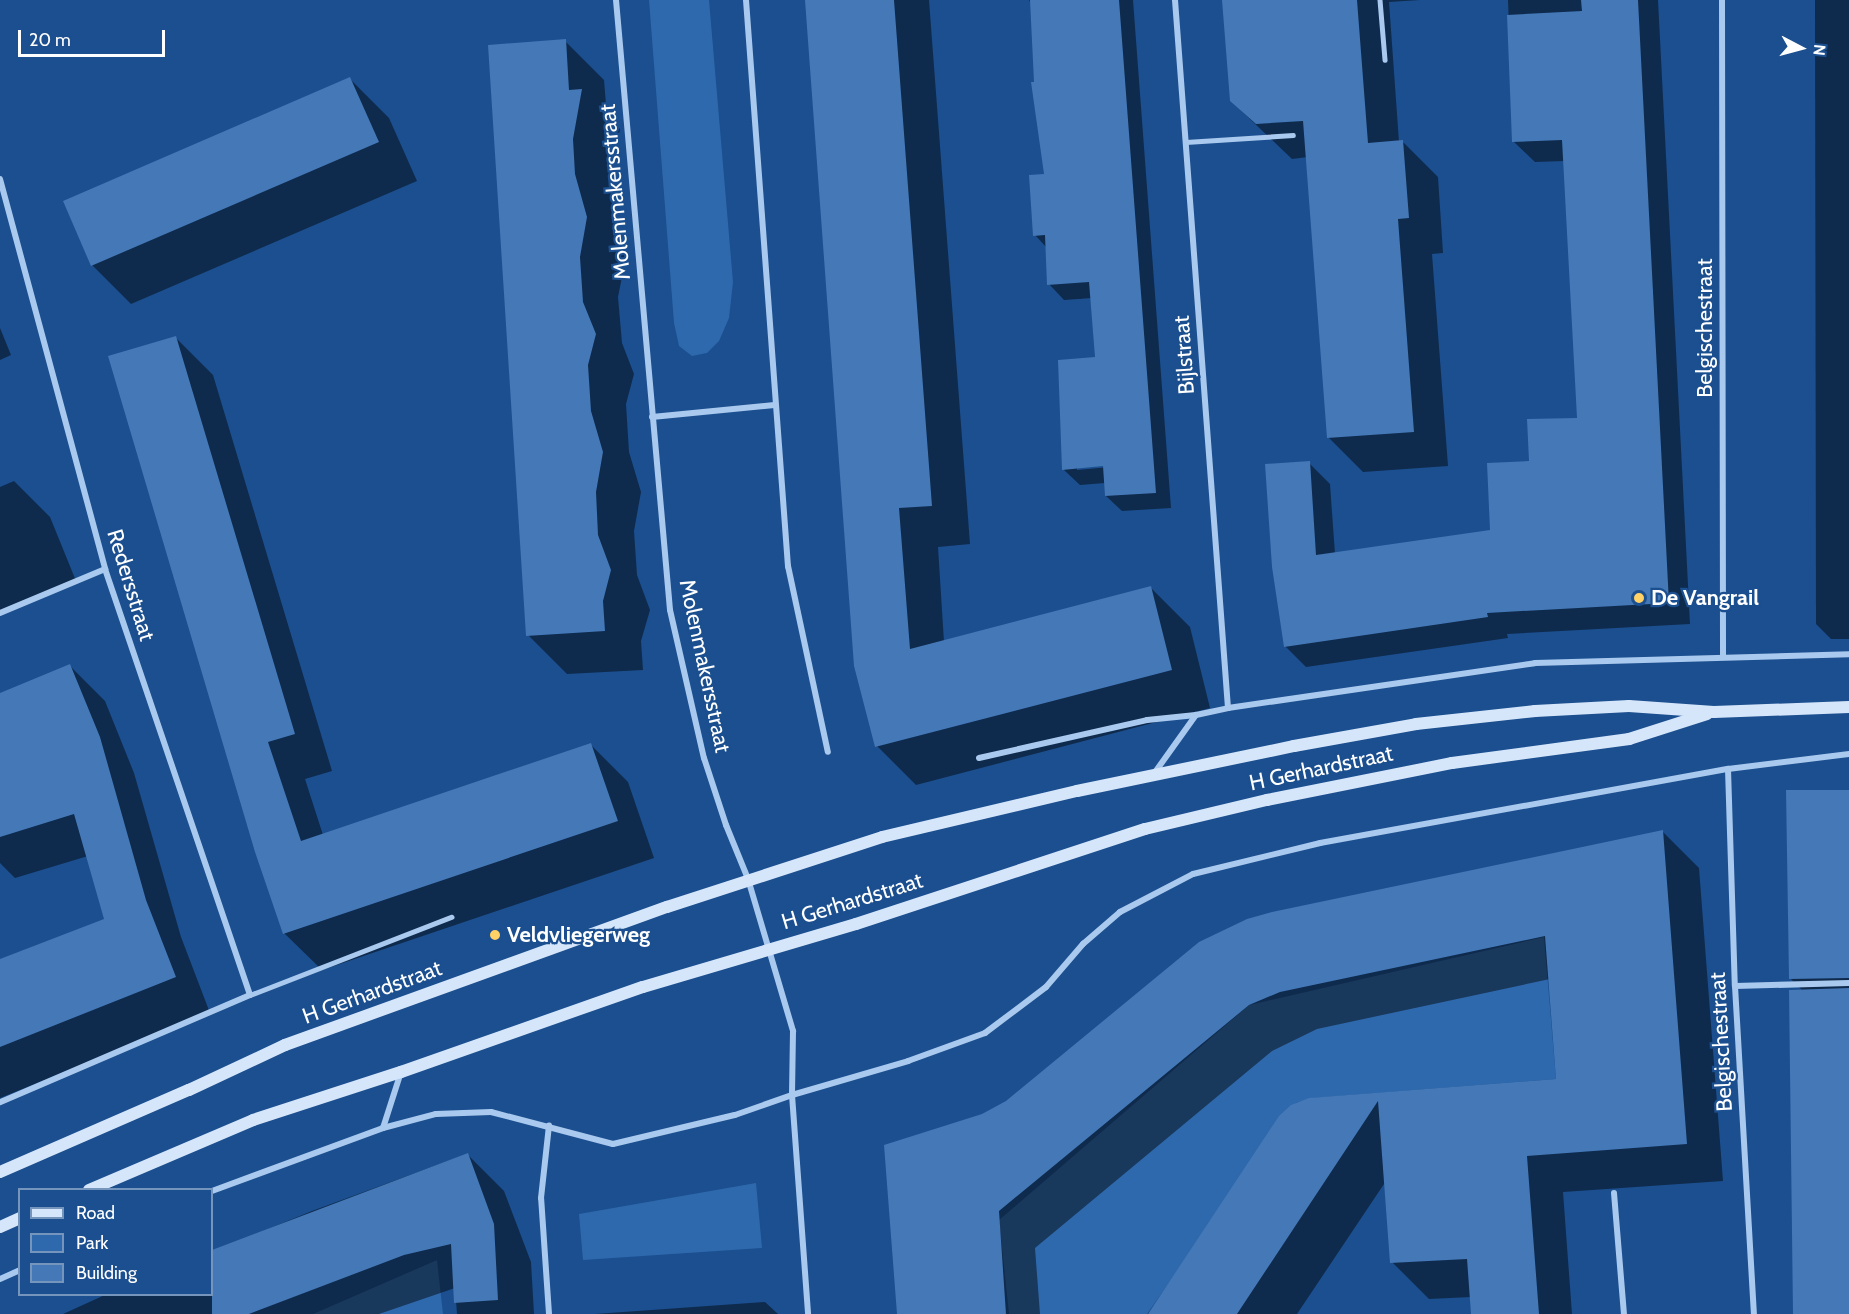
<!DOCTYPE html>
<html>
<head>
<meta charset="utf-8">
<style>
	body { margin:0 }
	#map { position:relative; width:1849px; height:1314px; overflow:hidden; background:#1b4f8f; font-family:Cabin,sans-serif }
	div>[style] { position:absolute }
	.green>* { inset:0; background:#2e69ad }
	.shadow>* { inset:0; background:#0007 }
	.building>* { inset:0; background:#4478b7 }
	.lane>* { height:4.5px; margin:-2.25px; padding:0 2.25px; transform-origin:2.25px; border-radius:2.25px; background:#a9c9ee }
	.street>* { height:6px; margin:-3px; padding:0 3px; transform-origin:3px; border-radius:3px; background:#a9c9ee }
	.secondary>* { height:12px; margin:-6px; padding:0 6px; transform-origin:6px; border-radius:6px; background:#d6e6fa }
	.dots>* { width:16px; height:16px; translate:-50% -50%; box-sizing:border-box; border:3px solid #1b4f8f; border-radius:50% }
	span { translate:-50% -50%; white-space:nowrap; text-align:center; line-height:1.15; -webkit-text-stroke:4.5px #1b4f8f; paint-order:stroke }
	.street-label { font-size:22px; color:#fff }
	.poi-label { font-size:22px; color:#fff; font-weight:700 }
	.left { translate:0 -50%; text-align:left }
	.legend { position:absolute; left:18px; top:1188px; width:195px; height:108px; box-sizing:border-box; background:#1b4f8f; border:2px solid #7695bc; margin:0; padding:8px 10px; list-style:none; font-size:18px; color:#fff }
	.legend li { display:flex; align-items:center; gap:12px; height:30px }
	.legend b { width:30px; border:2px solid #7695bc }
	.north { position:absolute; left:1771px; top:18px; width:60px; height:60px; -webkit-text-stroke:4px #1b4f8f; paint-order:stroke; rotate:96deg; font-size:16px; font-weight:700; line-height:24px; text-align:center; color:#fff }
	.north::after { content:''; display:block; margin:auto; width:21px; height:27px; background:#fff; clip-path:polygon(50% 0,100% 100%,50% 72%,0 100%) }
	.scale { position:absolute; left:18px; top:30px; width:147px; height:27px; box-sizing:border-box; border:3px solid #fff; border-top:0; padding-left:8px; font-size:18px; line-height:21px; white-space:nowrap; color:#fff; -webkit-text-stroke:4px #1b4f8f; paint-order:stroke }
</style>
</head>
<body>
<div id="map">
	<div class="green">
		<i style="clip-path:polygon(649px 0,709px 0,733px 282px,729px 318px,719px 341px,707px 353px,692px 356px,679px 346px,674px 323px)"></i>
		<i style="clip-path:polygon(1544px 937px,1556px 1079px,1313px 1098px,1296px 1103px,1147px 1314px,1009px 1314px,999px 1220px,1249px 1005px)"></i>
		<i style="clip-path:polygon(756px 1183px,762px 1248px,583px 1260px,579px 1214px)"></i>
		<i style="clip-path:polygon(437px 1260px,443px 1314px,313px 1314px)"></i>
	</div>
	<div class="shadow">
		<i style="clip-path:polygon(807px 0,929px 0,970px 544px,938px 547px,944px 642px,1151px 588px,1190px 627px,1210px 708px,916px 785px,877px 746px)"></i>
		<i style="clip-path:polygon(evenodd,1029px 0,1133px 0,1171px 508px,1122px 511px,1106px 496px,1105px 483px,1080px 485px,1064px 470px,1096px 358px,1092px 298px,1064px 300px,1049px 284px,1047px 248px,1035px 235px,1045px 176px,1035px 83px,1032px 5px,1029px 0,1110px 464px,1110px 467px,1077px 470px,1077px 467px,1110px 464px)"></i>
		<i style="clip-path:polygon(1223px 0,1420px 0,1389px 2px,1399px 142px,1403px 142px,1438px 177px,1443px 253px,1432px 254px,1448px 466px,1363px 472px,1328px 437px,1308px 157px,1292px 159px,1231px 101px)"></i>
		<i style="clip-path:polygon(1508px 0,1658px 0,1690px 624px,1507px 634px,1508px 638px,1306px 667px,1285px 646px,1309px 463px,1330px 484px,1335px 554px,1492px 531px,1531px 463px,1578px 420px,1564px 161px,1535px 162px,1513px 141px)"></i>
		<i style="clip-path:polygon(1815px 0,1849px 0,1849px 639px,1831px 639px,1816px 624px)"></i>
		<i style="clip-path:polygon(565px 41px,604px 80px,607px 116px,620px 129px,611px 179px,613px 214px,626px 257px,618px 297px,622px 343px,634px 374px,626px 404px,629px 452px,641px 492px,634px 531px,637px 575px,650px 610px,641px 641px,643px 670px,567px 674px,528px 635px)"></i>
		<i style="clip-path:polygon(350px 79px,389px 118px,417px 181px,131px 304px,92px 265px)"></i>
		<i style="clip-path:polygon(0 328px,11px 355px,0 360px)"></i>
		<i style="clip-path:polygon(176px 338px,213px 375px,332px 771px,305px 779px,323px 835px,591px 745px,628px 782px,654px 858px,322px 970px,284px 933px)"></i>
		<i style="clip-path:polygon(14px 481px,50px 517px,76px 581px,0 611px,0 487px)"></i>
		<i style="clip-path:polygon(70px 666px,105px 701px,134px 773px,181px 937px,210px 1013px,0 1098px,0 961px,106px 920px,88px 856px,15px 878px,0 863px,0 694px)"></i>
		<i style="clip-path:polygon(1849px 791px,1849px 1314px,1795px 1314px,1803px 991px,1791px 979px)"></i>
		<i style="clip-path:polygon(1662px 831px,1699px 868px,1723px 1181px,1563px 1192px,1572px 1314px,1472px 1314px,1471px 1297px,1429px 1299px,1392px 1262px,1386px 1181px,1297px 1314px,1148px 1314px,1309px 1100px,1558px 1081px,1550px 979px,1317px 1029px,1272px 1051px,1035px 1248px,1040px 1314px,899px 1314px,983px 1116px,1006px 1103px,1200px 943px)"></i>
		<i style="clip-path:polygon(467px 1154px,504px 1191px,531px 1262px,534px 1314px,457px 1314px,455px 1288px,379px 1314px,63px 1314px,107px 1294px,212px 1294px,212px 1252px,312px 1211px)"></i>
		<i style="clip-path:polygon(765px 1302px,778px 1314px,595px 1314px)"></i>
	</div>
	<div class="building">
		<i style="clip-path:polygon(805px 0,894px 0,932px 506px,899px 508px,910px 649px,1151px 586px,1172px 670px,875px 747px,854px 666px)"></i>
		<i style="clip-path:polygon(1030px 0,1119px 0,1156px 493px,1105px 496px,1103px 466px,1062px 470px,1058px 360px,1095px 357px,1089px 282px,1047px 285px,1045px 235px,1033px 236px,1029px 175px,1044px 174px,1031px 82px,1034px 82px)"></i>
		<i style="clip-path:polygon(1222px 0,1357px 0,1368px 143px,1403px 140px,1409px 218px,1398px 219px,1414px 432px,1327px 438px,1303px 121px,1256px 124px,1230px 101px)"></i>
		<i style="clip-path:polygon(1581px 0,1638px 0,1669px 603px,1487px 613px,1488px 617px,1284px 647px,1272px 567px,1265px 464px,1310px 461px,1316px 555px,1490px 530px,1487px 463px,1529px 461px,1527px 419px,1577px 418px,1562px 140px,1512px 142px,1507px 15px,1582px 11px)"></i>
		<i style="clip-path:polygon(566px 39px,569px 90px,582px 89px,573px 139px,575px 174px,587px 217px,580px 257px,583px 302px,596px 334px,588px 365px,591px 411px,603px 452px,596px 492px,598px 535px,611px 570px,603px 601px,605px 631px,526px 636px,488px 45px)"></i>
		<i style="clip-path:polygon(350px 77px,379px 142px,91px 266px,63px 201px)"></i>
		<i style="clip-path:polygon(176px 336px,295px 734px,268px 742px,301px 841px,591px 743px,618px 821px,283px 934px,255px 852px,108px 356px)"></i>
		<i style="clip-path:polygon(70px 664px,100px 737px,146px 900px,176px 977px,0 1047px,0 959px,104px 919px,74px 814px,0 837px,0 693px)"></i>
		<i style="clip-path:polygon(1786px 790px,1849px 790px,1849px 978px,1789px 979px)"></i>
		<i style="clip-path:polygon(1663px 830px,1687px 1144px,1527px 1156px,1539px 1314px,1471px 1314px,1467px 1259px,1390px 1263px,1378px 1101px,1237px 1314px,1148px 1314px,1279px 1116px,1291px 1105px,1309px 1098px,1556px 1079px,1545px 936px,1280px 992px,1249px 1005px,999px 1211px,1006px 1314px,897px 1314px,884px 1145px,982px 1114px,1006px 1101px,1199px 942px,1247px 919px,1272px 912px)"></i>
		<i style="clip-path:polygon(1849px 988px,1849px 1314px,1793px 1314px,1789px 990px)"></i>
		<i style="clip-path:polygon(468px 1153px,494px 1224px,498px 1300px,454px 1303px,451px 1244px,404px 1255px,249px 1314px,212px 1314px,212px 1250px)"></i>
	</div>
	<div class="lane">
		<i style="left:1380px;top:0;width:60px;rotate:85.2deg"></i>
		<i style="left:1186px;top:142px;width:107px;rotate:-3.7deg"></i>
		<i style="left:250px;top:995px;width:216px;rotate:-21.2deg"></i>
	</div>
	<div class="street">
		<i style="left:616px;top:0;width:612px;rotate:84.94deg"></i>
		<i style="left:670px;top:610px;width:152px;rotate:77.1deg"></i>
		<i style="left:704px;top:758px;width:71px;rotate:71.8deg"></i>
		<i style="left:726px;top:825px;width:58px;rotate:67.8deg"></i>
		<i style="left:748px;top:879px;width:159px;rotate:73.5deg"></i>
		<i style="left:793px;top:1031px;width:64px;rotate:90.9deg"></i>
		<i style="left:792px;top:1095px;width:220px;rotate:85.8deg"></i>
		<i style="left:746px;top:0;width:568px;rotate:85.76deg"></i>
		<i style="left:788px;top:566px;width:190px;rotate:77.9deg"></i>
		<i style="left:1175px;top:0;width:710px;rotate:85.72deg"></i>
		<i style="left:1722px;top:0;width:656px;rotate:89.91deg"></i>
		<i style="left:0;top:179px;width:404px;rotate:74.9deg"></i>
		<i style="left:105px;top:569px;width:450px;rotate:71.2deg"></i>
		<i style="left:250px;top:995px;width:272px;rotate:156.8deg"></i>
		<i style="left:652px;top:417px;width:123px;rotate:-5.6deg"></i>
		<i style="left:0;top:613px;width:114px;rotate:-22.7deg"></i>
		<i style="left:979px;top:758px;width:172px;rotate:-12.7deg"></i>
		<i style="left:1147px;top:720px;width:49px;rotate:-5.8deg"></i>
		<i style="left:1196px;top:715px;width:33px;rotate:-12deg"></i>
		<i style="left:1228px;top:708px;width:310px;rotate:-8.3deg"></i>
		<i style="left:1535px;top:663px;width:314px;rotate:-1.6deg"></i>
		<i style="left:1728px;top:769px;width:217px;rotate:88.2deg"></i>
		<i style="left:1735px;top:986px;width:329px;rotate:86.7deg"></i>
		<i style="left:1153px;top:775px;width:74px;rotate:-54.4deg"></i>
		<i style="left:1735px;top:986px;width:114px;rotate:-1.5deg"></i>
		<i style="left:383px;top:1128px;width:59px;rotate:-72.2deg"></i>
		<i style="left:212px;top:1191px;width:182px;rotate:-20.2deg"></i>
		<i style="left:383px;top:1128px;width:55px;rotate:-14.8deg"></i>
		<i style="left:436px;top:1114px;width:55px;rotate:-2.1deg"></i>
		<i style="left:491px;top:1112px;width:126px;rotate:14.7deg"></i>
		<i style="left:613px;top:1144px;width:125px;rotate:-13.4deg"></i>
		<i style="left:735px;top:1115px;width:60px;rotate:-19.3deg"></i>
		<i style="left:792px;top:1095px;width:121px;rotate:-16.3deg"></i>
		<i style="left:908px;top:1061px;width:82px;rotate:-20deg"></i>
		<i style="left:985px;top:1033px;width:76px;rotate:-37deg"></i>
		<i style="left:1046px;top:987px;width:57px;rotate:-49.3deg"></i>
		<i style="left:1083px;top:944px;width:49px;rotate:-40.9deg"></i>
		<i style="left:1120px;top:912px;width:82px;rotate:-27.5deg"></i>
		<i style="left:1193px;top:874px;width:131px;rotate:-13.7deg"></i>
		<i style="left:1320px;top:843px;width:415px;rotate:-10.3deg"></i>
		<i style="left:1728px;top:769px;width:122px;rotate:-7.1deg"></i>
		<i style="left:1614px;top:1193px;width:121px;rotate:85.3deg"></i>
		<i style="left:0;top:1279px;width:22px;rotate:-24deg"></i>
		<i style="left:549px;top:1314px;width:116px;rotate:-93.9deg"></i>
		<i style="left:541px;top:1198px;width:73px;rotate:-83.7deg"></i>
	</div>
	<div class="secondary">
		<i style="left:0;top:1172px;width:206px;rotate:-23.5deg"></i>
		<i style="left:189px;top:1090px;width:106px;rotate:-25.1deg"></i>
		<i style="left:285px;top:1045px;width:406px;rotate:-19.9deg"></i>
		<i style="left:667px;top:907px;width:226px;rotate:-18deg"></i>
		<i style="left:882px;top:837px;width:200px;rotate:-13.3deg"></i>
		<i style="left:1077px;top:791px;width:222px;rotate:-11.7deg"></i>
		<i style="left:1294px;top:746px;width:124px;rotate:-10.2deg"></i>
		<i style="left:1416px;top:724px;width:120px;rotate:-6.2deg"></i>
		<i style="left:1535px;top:711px;width:94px;rotate:-3deg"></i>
		<i style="left:1629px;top:706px;width:85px;rotate:4deg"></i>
		<i style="left:1714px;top:712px;width:135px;rotate:-2.1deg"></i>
		<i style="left:89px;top:1190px;width:178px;rotate:-23.1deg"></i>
		<i style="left:253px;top:1120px;width:156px;rotate:-18deg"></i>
		<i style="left:401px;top:1072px;width:256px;rotate:-19.4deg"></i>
		<i style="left:643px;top:987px;width:222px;rotate:-16.5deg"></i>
		<i style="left:856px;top:924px;width:304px;rotate:-18.2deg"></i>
		<i style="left:1145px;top:829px;width:125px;rotate:-13.4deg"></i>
		<i style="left:1267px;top:800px;width:189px;rotate:-11.3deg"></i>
		<i style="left:1452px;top:763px;width:179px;rotate:-7.7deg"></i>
		<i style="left:1629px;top:739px;width:82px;rotate:-17.8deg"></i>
		<i style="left:0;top:1227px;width:22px;rotate:-24deg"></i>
	</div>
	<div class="dots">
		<i style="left:1639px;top:598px;background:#ffd166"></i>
		<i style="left:495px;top:935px;background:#ffd166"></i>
	</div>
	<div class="street-label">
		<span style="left:615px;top:192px;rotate:-95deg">Molenmakersstraat</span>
		<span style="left:1705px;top:328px;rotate:-90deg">Belgischestraat</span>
		<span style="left:1184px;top:355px;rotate:-94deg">Bijlstraat</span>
		<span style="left:131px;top:585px;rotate:73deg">Redersstraat</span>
		<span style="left:705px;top:666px;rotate:78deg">Molenmakersstraat</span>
		<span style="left:1321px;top:768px;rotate:-12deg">H Gerhardstraat</span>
		<span style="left:852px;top:901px;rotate:-17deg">H Gerhardstraat</span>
		<span style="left:372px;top:992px;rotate:-20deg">H Gerhardstraat</span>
		<span style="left:1721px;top:1042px;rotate:-93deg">Belgischestraat</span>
	</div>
	<div class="poi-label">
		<span class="left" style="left:1651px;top:598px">De Vangrail</span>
		<span class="left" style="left:507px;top:935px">Veldvliegerweg</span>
	</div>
	<ul class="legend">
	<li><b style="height:8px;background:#d6e6fa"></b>Road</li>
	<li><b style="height:16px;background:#2e69ad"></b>Park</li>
	<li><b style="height:16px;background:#4478b7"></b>Building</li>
	</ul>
	<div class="north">N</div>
	<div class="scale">20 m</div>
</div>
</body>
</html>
